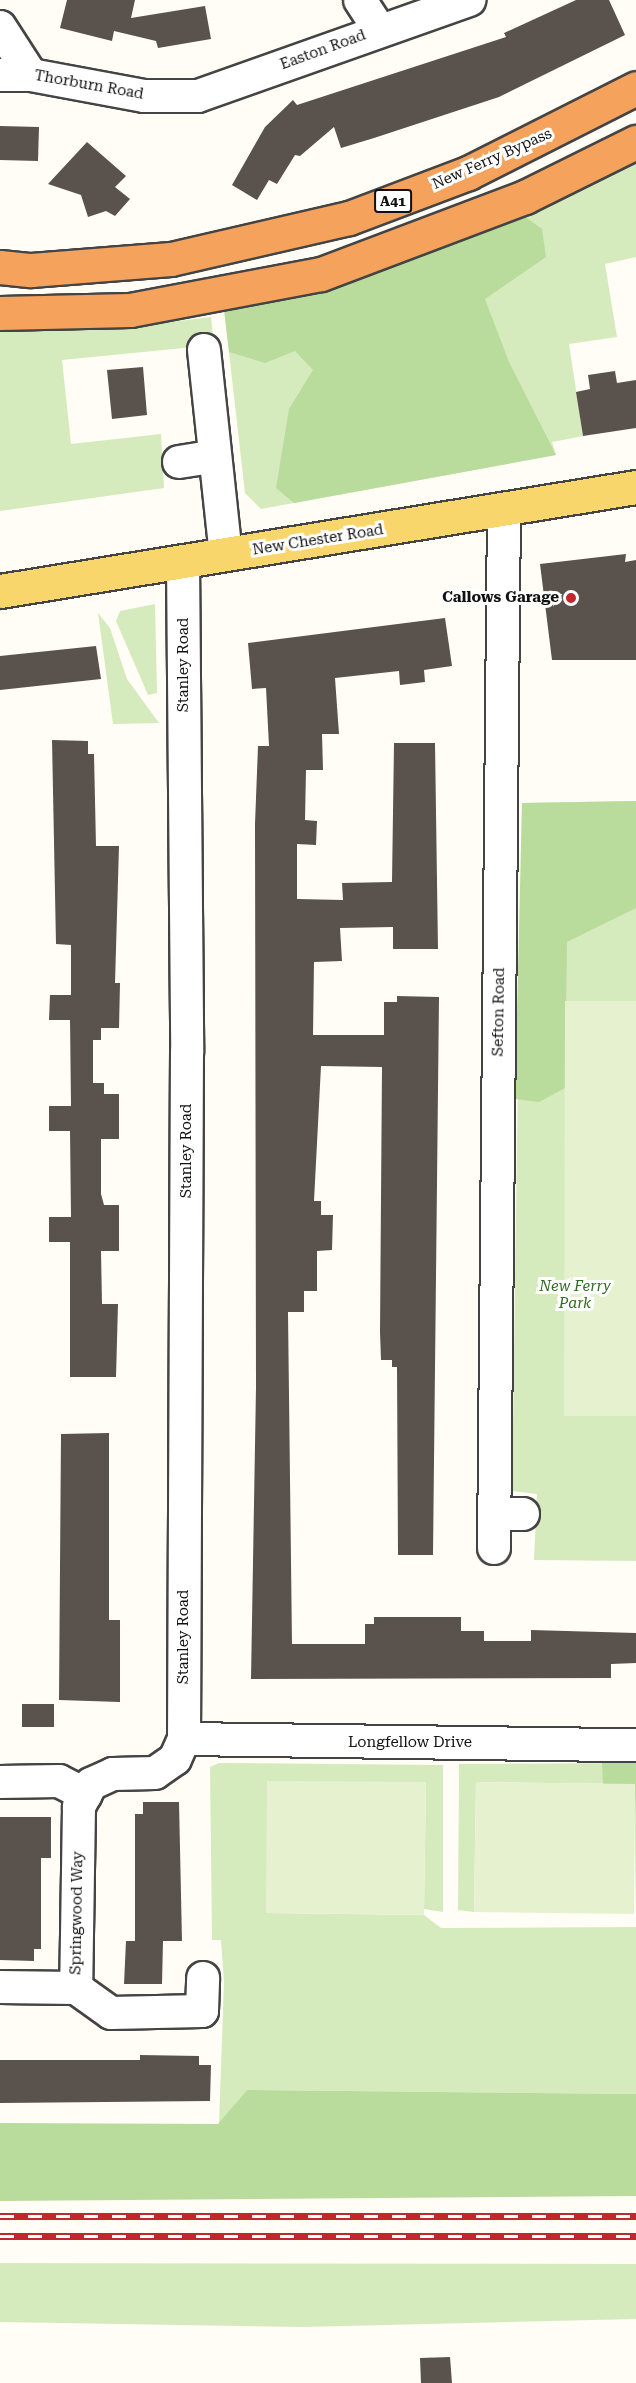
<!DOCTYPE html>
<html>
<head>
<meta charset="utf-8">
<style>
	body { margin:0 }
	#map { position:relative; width:636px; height:2383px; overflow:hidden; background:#fffdf5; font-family:"Roboto Serif",serif }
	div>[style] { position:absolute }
	.green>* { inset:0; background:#d5ebbd }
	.forest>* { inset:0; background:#b9dc9c }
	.pitch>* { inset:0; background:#e6f2cf }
	.building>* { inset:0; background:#5a524d }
	.roads { filter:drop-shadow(2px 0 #444) drop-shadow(-2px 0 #444) drop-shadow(0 2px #444) drop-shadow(0 -2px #444) }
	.minor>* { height:32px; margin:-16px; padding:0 16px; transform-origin:16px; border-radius:16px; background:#fff }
	.major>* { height:33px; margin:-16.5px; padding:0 16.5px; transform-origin:16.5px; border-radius:16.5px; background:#f9d66b }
	.highway>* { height:33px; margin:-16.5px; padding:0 16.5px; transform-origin:16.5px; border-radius:16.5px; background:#f5a25d }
	.rail>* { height:7px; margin-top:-3.5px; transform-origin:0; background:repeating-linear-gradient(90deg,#fff 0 14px,#c4262e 0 28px); box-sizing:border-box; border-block:2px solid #c4262e }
	.dots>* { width:16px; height:16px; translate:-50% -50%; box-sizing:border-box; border:3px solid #fff; border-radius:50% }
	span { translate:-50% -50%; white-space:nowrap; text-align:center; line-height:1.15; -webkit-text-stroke:6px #fff; paint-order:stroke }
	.shield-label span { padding:2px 4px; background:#fff; border:2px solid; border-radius:4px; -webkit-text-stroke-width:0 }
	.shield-label { font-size:14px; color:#111; font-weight:700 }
	.street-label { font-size:15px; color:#111 }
	.poi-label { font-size:15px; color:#111; font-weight:700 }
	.right { translate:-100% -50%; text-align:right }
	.park-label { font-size:15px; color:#2f6b1f; font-style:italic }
</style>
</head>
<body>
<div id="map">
	<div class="green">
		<i style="clip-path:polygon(636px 157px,636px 257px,605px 264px,617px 337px,569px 344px,583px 436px,552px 442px,556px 455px,261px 509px,245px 493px,224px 309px,334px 283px,468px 238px)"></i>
		<i style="clip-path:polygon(211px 317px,214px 345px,62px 360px,71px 444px,161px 434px,164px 488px,0 511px,0 330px,123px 328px)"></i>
		<i style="clip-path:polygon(155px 604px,157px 693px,148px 695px,116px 621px,120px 611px)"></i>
		<i style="clip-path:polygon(98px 613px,110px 628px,127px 679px,159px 723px,113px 724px)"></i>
		<i style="clip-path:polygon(636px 801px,636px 1561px,534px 1560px,537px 1494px,512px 1491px,522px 803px)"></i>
		<i style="clip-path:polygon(219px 1763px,443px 1765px,443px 1912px,424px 1909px,426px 1782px,266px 1913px,424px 1915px,441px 1928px,636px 1927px,636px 2094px,247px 2090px,219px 2124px,224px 1982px,221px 1940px,212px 1940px,210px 1767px)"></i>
		<i style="clip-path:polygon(636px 1763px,636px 1913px,634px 1784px,476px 1782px,474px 1912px,458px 1910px,459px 1764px)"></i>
		<i style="clip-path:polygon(0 2263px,636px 2264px,636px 2319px,303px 2327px,0 2322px)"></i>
	</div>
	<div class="forest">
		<i style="clip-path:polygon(520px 213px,542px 229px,546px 257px,485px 299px,509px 362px,556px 455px,294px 503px,276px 488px,289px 409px,313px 370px,295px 351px,265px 363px,229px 352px,224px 309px,334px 283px,468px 238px)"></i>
		<i style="clip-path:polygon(636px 801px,636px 908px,567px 942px,565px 1088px,539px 1102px,515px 1099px,522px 803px)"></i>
		<i style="clip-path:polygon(602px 1763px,636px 1763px,636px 1816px,635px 1784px,603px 1784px)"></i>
		<i style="clip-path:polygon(247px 2090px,636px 2094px,636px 2196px,0 2201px,0 2123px,218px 2124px)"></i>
	</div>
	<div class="pitch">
		<i style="clip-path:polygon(565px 1001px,636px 1001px,636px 1416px,564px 1416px)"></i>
		<i style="clip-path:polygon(267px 1781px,426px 1782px,424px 1915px,266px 1913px)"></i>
		<i style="clip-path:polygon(476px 1782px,635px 1784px,634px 1914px,474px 1912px)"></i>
	</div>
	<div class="building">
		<i style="clip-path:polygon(67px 0,135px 0,131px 18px,205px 6px,211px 39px,158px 48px,156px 41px,114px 31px,112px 41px,60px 28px)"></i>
		<i style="clip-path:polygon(576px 0,609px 0,625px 35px,499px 97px,374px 138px,341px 148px,334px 127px,300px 156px,295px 155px,277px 184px,269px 180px,257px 200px,232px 185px,265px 127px,293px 100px,297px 105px,506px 37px,504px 33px)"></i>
		<i style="clip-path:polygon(0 126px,39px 127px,38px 161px,0 160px)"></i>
		<i style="clip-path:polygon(87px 142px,126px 176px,115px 187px,130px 199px,115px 216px,106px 211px,88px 217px,81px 195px,48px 184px)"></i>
		<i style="clip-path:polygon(143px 367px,147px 415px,112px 419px,107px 370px)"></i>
		<i style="clip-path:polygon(615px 371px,617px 383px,636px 380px,636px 428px,583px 436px,576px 392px,590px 389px,588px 375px)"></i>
		<i style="clip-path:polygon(626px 554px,625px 562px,636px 560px,636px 660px,552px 660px,540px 564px)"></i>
		<i style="clip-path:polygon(445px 618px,452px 666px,424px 670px,425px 682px,400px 685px,399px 671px,335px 678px,339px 734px,322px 734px,323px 770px,306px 770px,305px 820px,317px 821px,316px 845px,297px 844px,297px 899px,343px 900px,342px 883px,392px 882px,394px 743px,435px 743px,438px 949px,393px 949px,393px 927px,340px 928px,342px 961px,314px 962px,313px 1035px,384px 1035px,384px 1002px,397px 1002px,397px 996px,439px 997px,433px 1555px,398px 1555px,397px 1367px,392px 1367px,392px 1360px,381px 1360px,380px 1332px,382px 1067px,321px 1066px,314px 1201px,321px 1201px,321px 1215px,333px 1215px,332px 1250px,317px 1251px,317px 1291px,304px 1291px,304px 1312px,288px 1312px,292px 1644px,365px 1644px,365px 1624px,374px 1624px,374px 1617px,461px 1617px,461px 1631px,484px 1631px,484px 1641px,531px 1641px,531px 1630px,636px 1633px,636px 1663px,611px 1664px,611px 1678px,251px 1679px,256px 1387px,255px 824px,258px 746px,269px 746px,266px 688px,252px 689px,248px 643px)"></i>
		<i style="clip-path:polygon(96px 646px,101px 679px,0 690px,0 656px)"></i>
		<i style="clip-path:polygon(52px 740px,88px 741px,88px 754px,94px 754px,96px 846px,119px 846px,115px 983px,120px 983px,119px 1028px,101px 1028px,101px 1040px,93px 1040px,93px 1083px,104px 1083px,104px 1094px,119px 1094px,119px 1139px,101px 1139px,101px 1194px,104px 1205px,119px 1205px,119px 1251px,101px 1251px,102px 1304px,118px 1304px,116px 1377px,70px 1377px,70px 1242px,49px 1242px,49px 1217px,71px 1217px,70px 1131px,49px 1131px,49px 1106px,71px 1106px,70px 1020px,49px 1020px,50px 995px,71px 995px,71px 945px,56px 944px)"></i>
		<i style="clip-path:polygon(109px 1433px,109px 1620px,120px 1620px,120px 1702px,59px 1700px,61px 1434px)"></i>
		<i style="clip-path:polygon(22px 1704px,54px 1704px,54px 1727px,22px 1727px)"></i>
		<i style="clip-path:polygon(143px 1802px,179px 1802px,182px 1941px,163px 1941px,162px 1984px,124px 1984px,126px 1941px,135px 1941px,135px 1814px,143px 1814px)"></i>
		<i style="clip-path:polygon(0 1817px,51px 1817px,51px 1858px,41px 1858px,41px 1949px,34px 1949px,34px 1961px,0 1960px)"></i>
		<i style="clip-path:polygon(140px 2055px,199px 2056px,199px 2065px,211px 2065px,210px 2101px,0 2103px,0 2060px,140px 2060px)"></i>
		<i style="clip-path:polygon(450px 2357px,452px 2383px,421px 2383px,420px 2358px)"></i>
	</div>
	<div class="roads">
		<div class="minor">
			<i style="left:360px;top:0;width:35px;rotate:57deg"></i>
			<i style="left:0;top:27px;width:57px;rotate:57.1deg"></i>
			<i style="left:0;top:75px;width:31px"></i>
			<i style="left:31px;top:75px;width:115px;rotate:10.5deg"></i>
			<i style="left:144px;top:96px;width:54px"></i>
			<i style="left:198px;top:96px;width:288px;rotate:-19.5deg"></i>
			<i style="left:204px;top:350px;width:206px;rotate:83.9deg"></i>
			<i style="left:179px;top:462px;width:36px;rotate:-9deg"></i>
			<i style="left:183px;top:562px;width:490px;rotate:89.5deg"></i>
			<i style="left:187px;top:1052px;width:687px;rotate:90.25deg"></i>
			<i style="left:184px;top:1739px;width:22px;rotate:114deg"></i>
			<i style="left:175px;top:1759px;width:24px;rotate:145deg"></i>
			<i style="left:155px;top:1773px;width:42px;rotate:178.6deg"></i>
			<i style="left:113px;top:1774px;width:24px;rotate:156deg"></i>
			<i style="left:91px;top:1784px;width:26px;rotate:118deg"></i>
			<i style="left:79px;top:1807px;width:181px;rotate:90.9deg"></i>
			<i style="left:76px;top:1988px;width:43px;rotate:35.5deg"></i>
			<i style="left:111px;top:2013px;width:91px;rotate:-1.3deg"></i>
			<i style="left:202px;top:2011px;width:33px;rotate:-88deg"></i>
			<i style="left:494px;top:1514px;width:29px"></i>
			<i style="left:494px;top:1548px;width:1037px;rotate:-89.45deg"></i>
			<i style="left:184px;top:1739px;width:452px;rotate:0.8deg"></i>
			<i style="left:0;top:1782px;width:59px;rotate:-1deg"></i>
			<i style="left:59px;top:1781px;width:30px;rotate:27deg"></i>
			<i style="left:0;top:1987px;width:76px;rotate:0.8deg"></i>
		</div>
		<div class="major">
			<i style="left:0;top:591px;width:644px;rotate:-9.29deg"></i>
		</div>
		<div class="highway">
			<i style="left:0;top:267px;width:31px;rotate:6deg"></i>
			<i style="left:31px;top:270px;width:140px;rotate:-4.5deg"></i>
			<i style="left:171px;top:259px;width:183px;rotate:-13deg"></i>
			<i style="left:349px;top:218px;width:127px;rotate:-20.7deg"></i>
			<i style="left:468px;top:173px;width:188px;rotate:-26.8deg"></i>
			<i style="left:0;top:313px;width:130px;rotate:-1.3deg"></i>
			<i style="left:130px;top:310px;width:194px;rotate:-10.7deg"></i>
			<i style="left:321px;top:274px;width:218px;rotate:-20.7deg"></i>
			<i style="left:525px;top:197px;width:124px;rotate:-26.4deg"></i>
		</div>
	</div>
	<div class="rail">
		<i style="left:0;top:2216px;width:636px"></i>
		<i style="left:0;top:2236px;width:636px"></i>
	</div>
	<div class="dots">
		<i style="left:571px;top:598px;background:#c4262e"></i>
	</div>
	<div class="shield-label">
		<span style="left:393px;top:201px">A41</span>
	</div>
	<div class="street-label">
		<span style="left:323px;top:50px;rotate:-20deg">Easton Road</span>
		<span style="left:89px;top:85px;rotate:10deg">Thorburn Road</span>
		<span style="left:492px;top:159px;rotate:-24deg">New Ferry Bypass</span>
		<span style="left:318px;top:540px;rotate:-9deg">New Chester Road</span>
		<span style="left:184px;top:665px;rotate:-90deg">Stanley Road</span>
		<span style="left:499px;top:1012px;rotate:-89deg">Sefton Road</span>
		<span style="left:187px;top:1151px;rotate:-90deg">Stanley Road</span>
		<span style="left:184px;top:1637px;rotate:-90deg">Stanley Road</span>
		<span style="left:410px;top:1743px">Longfellow Drive</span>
		<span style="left:77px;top:1913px;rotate:-89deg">Springwood Way</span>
	</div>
	<div class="poi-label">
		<span class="right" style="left:559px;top:598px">Callows Garage</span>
	</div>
	<div class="park-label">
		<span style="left:575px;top:1295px">New Ferry<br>Park</span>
	</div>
</div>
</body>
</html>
